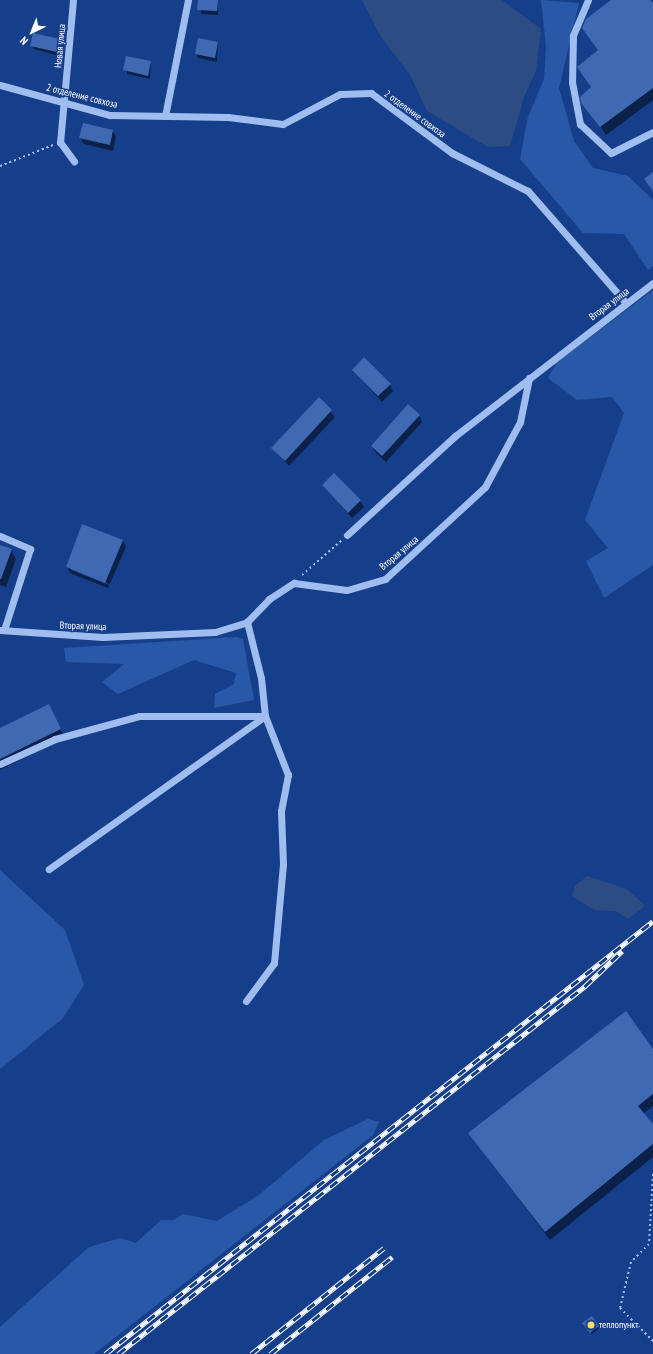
<!DOCTYPE html>
<html>
<head>
<meta charset="utf-8">
<style>
	body { margin:0 }
	#map { position:relative; width:653px; height:1354px; overflow:hidden; background:#163f8b; font-family:"PT Sans Narrow",sans-serif }
	div>[style] { position:absolute }
	.green>* { inset:0; background:#2958a9 }
	.water>* { inset:0; background:#2d4c84 }
	.shadow>* { inset:0; background:#0007 }
	.building>* { inset:0; background:#3f69b3 }
	.path>* { height:2px; margin-top:-1px; transform-origin:0; background:repeating-linear-gradient(90deg,#9fbdef 0 2px,transparent 0 5px) }
	.minor>* { height:7px; margin:-3.5px; padding:0 3.5px; transform-origin:3.5px; border-radius:3.5px; background:#9fbdef }
	.rail>* { height:4.5px; margin-top:-2.25px; transform-origin:0; background:repeating-linear-gradient(90deg,#163f8b 0 9px,#fff 0 18px); box-sizing:border-box; border-block:1px solid #fff }
	.dots>* { width:11px; height:11px; translate:-50% -50%; box-sizing:border-box; border:2px solid #163f8b; border-radius:50% }
	span { translate:-50% -50%; white-space:nowrap; text-align:center; line-height:1.15; -webkit-text-stroke:3px #163f8b; paint-order:stroke }
	.street-label { font-size:10px; color:#fff }
	.poi-label { font-size:10px; color:#fff }
	.left { translate:0 -50%; text-align:left }
	.north { position:absolute; left:12px; top:12px; width:40px; height:40px; -webkit-text-stroke:3px #163f8b; paint-order:stroke; rotate:223deg; font-size:11px; font-weight:700; line-height:16px; text-align:center; color:#fff }
	.north::after { content:''; display:block; margin:auto; width:14px; height:18px; background:#fff; clip-path:polygon(50% 0,100% 100%,50% 72%,0 100%) }
</style>
</head>
<body>
<div id="map">
	<div class="green">
		<i style="clip-path:polygon(541px 0,579px 3px,559px 88px,574px 141px,593px 168px,628px 176px,653px 200px,653px 266px,648px 270px,624px 234px,583px 233px,520px 159px,528px 117px,544px 79px,546px 47px)"></i>
		<i style="clip-path:polygon(653px 290px,653px 565px,604px 598px,586px 561px,608px 548px,585px 520px,624px 413px,612px 397px,577px 400px,548px 378px,557px 362px)"></i>
		<i style="clip-path:polygon(237px 637px,243px 639px,254px 700px,214px 708px,215px 694px,234px 684px,236px 673px,194px 660px,118px 694px,102px 682px,124px 664px,66px 662px,64px 648px)"></i>
		<i style="clip-path:polygon(0 870px,65px 930px,84px 985px,62px 1019px,0 1069px)"></i>
		<i style="clip-path:polygon(368px 1119px,379px 1122px,373px 1135px,94px 1354px,0 1354px,0 1327px,89px 1247px,120px 1238px,136px 1243px,161px 1220px,174px 1220px,183px 1214px,217px 1221px,259px 1195px,324px 1140px)"></i>
	</div>
	<div class="water">
		<i style="clip-path:polygon(362px 0,502px 0,541px 29px,536px 71px,524px 97px,510px 146px,488px 147px,427px 111px,410px 75px,381px 37px)"></i>
		<i style="clip-path:polygon(587px 876px,627px 889px,645px 906px,628px 919px,616px 911px,594px 910px,572px 896px,575px 886px)"></i>
	</div>
	<div class="shadow">
		<i style="clip-path:polygon(199px 0,217px 1px,218px 15px,201px 14px)"></i>
		<i style="clip-path:polygon(612px 0,649px 0,653px 5px,653px 100px,606px 135px,586px 105px,599px 51px,583px 28px)"></i>
		<i style="clip-path:polygon(59px 40px,59px 56px,34px 49px,31px 45px)"></i>
		<i style="clip-path:polygon(218px 43px,217px 62px,198px 58px,196px 54px)"></i>
		<i style="clip-path:polygon(127px 57px,151px 62px,150px 79px,127px 74px)"></i>
		<i style="clip-path:polygon(113px 131px,116px 137px,113px 151px,84px 144px,80px 138px)"></i>
		<i style="clip-path:polygon(353px 370px,390px 385px,393px 391px,382px 402px)"></i>
		<i style="clip-path:polygon(319px 399px,335px 417px,289px 466px,272px 448px)"></i>
		<i style="clip-path:polygon(419px 415px,422px 422px,386px 462px,375px 452px,372px 446px)"></i>
		<i style="clip-path:polygon(323px 486px,360px 501px,364px 507px,352px 518px)"></i>
		<i style="clip-path:polygon(evenodd,82px 526px,123px 541px,126px 547px,108px 588px,70px 573px,67px 567px,82px 526px,71px 568px,110px 584px,109px 585px,71px 570px,71px 568px)"></i>
		<i style="clip-path:polygon(0 546px,11px 550px,16px 559px,6px 587px,0 585px)"></i>
		<i style="clip-path:polygon(53px 714px,65px 738px,0 770px,0 729px)"></i>
		<i style="clip-path:polygon(653px 1051px,653px 1106px,643px 1114px,653px 1125px,653px 1157px,550px 1240px,469px 1133px)"></i>
		<i style="clip-path:polygon(592px 1318px,599px 1328px,592px 1334px,584px 1325px)"></i>
	</div>
	<div class="building">
		<i style="clip-path:polygon(198px 0,218px 0,217px 11px,197px 10px)"></i>
		<i style="clip-path:polygon(611px 0,650px 0,653px 3px,653px 88px,600px 127px,581px 103px,580px 97px,591px 87px,577px 67px,598px 50px,582px 28px,586px 19px)"></i>
		<i style="clip-path:polygon(33px 33px,60px 39px,57px 52px,30px 46px)"></i>
		<i style="clip-path:polygon(198px 38px,218px 42px,215px 58px,195px 54px)"></i>
		<i style="clip-path:polygon(126px 56px,151px 61px,148px 76px,123px 70px)"></i>
		<i style="clip-path:polygon(83px 123px,113px 130px,110px 145px,79px 138px)"></i>
		<i style="clip-path:polygon(653px 172px,653px 191px,644px 179px)"></i>
		<i style="clip-path:polygon(364px 357px,391px 384px,378px 396px,352px 370px)"></i>
		<i style="clip-path:polygon(319px 397px,332px 410px,285px 461px,271px 448px)"></i>
		<i style="clip-path:polygon(408px 404px,420px 415px,382px 456px,371px 446px)"></i>
		<i style="clip-path:polygon(334px 473px,361px 500px,348px 513px,322px 485px)"></i>
		<i style="clip-path:polygon(82px 524px,123px 540px,105px 583px,66px 567px)"></i>
		<i style="clip-path:polygon(0 545px,12px 549px,1px 579px,0 579px)"></i>
		<i style="clip-path:polygon(49px 704px,61px 729px,0 759px,0 728px)"></i>
		<i style="clip-path:polygon(626px 1011px,653px 1049px,653px 1094px,638px 1106px,653px 1124px,653px 1144px,545px 1232px,468px 1133px)"></i>
		<i style="clip-path:polygon(592px 1316px,599px 1326px,590px 1333px,582px 1323px)"></i>
	</div>
	<div class="path">
		<i style="left:0;top:166px;width:57px;rotate:-21.6deg"></i>
		<i style="left:302px;top:575px;width:52px;rotate:-41.1deg"></i>
		<i style="left:653px;top:1174px;width:70px;rotate:93.3deg"></i>
		<i style="left:649px;top:1244px;width:25px;rotate:135deg"></i>
		<i style="left:631px;top:1262px;width:47px;rotate:103.4deg"></i>
		<i style="left:620px;top:1308px;width:47px;rotate:45deg"></i>
	</div>
	<div class="minor">
		<i style="left:73px;top:0;width:143px;rotate:95.2deg"></i>
		<i style="left:60px;top:142px;width:24px;rotate:54deg"></i>
		<i style="left:588px;top:0;width:39px;rotate:113deg"></i>
		<i style="left:573px;top:36px;width:46px;rotate:91.2deg"></i>
		<i style="left:572px;top:82px;width:43px;rotate:79.2deg"></i>
		<i style="left:580px;top:124px;width:42px;rotate:43.1deg"></i>
		<i style="left:611px;top:153px;width:47px;rotate:-26.6deg"></i>
		<i style="left:0;top:85px;width:114px;rotate:15.3deg"></i>
		<i style="left:110px;top:115px;width:118px;rotate:1deg"></i>
		<i style="left:228px;top:117px;width:55px;rotate:7.3deg"></i>
		<i style="left:283px;top:124px;width:64px;rotate:-27.8deg"></i>
		<i style="left:340px;top:94px;width:31px;rotate:-2deg"></i>
		<i style="left:371px;top:93px;width:101px;rotate:36.5deg"></i>
		<i style="left:452px;top:153px;width:85px;rotate:26.6deg"></i>
		<i style="left:528px;top:191px;width:149px;rotate:48.8deg"></i>
		<i style="left:165px;top:116px;width:118px;rotate:-78.8deg"></i>
		<i style="left:347px;top:535px;width:147px;rotate:-42.5deg"></i>
		<i style="left:455px;top:436px;width:250px;rotate:-37.7deg"></i>
		<i style="left:0;top:536px;width:33px;rotate:23deg"></i>
		<i style="left:30px;top:549px;width:85px;rotate:107.8deg"></i>
		<i style="left:0;top:630px;width:103px;rotate:3.9deg"></i>
		<i style="left:103px;top:637px;width:112px;rotate:-2.6deg"></i>
		<i style="left:215px;top:632px;width:34px;rotate:-17deg"></i>
		<i style="left:247px;top:622px;width:32px;rotate:-46deg"></i>
		<i style="left:269px;top:599px;width:30px;rotate:-33deg"></i>
		<i style="left:294px;top:583px;width:53px;rotate:7.5deg"></i>
		<i style="left:347px;top:590px;width:40px;rotate:-16deg"></i>
		<i style="left:385px;top:579px;width:136px;rotate:-42.6deg"></i>
		<i style="left:485px;top:487px;width:74px;rotate:-61.7deg"></i>
		<i style="left:520px;top:422px;width:45px;rotate:-78.4deg"></i>
		<i style="left:0;top:764px;width:60px;rotate:-24.4deg"></i>
		<i style="left:55px;top:739px;width:87px;rotate:-15.3deg"></i>
		<i style="left:139px;top:716px;width:126px"></i>
		<i style="left:265px;top:716px;width:265px;rotate:144.7deg"></i>
		<i style="left:246px;top:1001px;width:47px;rotate:-53.6deg"></i>
		<i style="left:274px;top:963px;width:99px;rotate:-84.8deg"></i>
		<i style="left:283px;top:864px;width:53px;rotate:-92.2deg"></i>
		<i style="left:281px;top:811px;width:37px;rotate:-79deg"></i>
		<i style="left:288px;top:775px;width:63px;rotate:-111.3deg"></i>
		<i style="left:265px;top:716px;width:38px;rotate:-96deg"></i>
		<i style="left:261px;top:678px;width:58px;rotate:-104deg"></i>
	</div>
	<div class="rail">
		<i style="left:105px;top:1354px;width:698px;rotate:-38.31deg"></i>
		<i style="left:118px;top:1354px;width:595px;rotate:-38.24deg"></i>
		<i style="left:585px;top:986px;width:51px;rotate:-43.4deg"></i>
		<i style="left:251px;top:1354px;width:170px;rotate:-38.6deg"></i>
		<i style="left:270px;top:1354px;width:156px;rotate:-38.5deg"></i>
	</div>
	<div class="dots">
		<i style="left:591px;top:1325px;background:#ffde5d"></i>
	</div>
	<div class="street-label">
		<span style="left:60px;top:46px;rotate:-85deg">Новая улица</span>
		<span style="left:82px;top:96px;rotate:14deg">2 отделение совхоза</span>
		<span style="left:415px;top:114px;rotate:36deg">2 отделение совхоза</span>
		<span style="left:609px;top:304px;rotate:-37deg">Вторая улица</span>
		<span style="left:399px;top:553px;rotate:-40deg">Вторая улица</span>
		<span style="left:83px;top:626px;rotate:2deg">Вторая улица</span>
	</div>
	<div class="poi-label">
		<span class="left" style="left:599px;top:1325px">теплопункт</span>
	</div>
	<div class="north">N</div>
</div>
</body>
</html>
